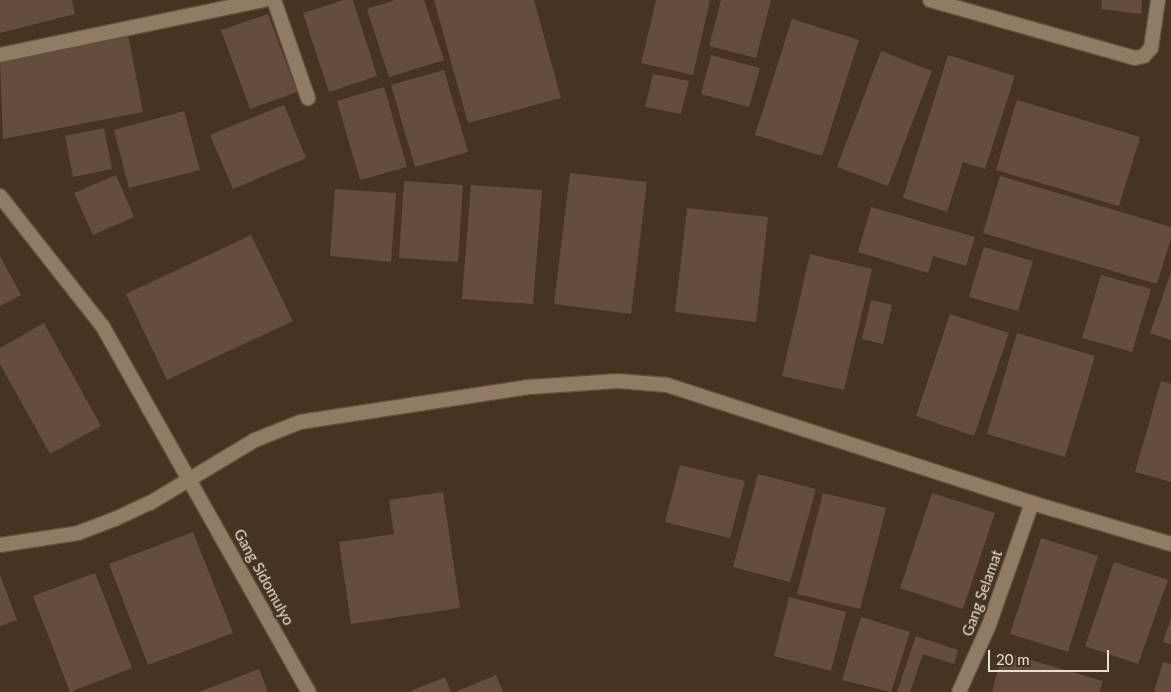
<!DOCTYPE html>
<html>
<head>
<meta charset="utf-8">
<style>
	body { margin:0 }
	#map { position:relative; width:1171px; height:692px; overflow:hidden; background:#463420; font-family:Lato,sans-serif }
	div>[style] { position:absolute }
	.building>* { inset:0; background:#654d3d }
	.roads { filter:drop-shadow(1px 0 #615240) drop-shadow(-1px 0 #615240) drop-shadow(0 1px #615240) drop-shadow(0 -1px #615240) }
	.service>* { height:14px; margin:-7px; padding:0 7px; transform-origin:7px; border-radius:7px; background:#907b65 }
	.minor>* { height:14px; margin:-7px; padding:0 7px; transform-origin:7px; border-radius:7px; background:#907b65 }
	span { translate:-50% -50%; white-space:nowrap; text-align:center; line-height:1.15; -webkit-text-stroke:4.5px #463420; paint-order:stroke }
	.street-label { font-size:15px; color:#e9ded2 }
	.scale { position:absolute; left:988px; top:650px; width:121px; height:22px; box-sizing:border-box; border:2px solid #e9ded2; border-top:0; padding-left:6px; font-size:15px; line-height:18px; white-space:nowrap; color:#e9ded2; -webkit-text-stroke:4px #463420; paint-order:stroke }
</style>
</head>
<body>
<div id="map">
	<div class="building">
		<i style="clip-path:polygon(0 0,72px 0,75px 14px,0 33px)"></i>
		<i style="clip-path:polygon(344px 0,353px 0,377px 76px,329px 92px,303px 13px)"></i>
		<i style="clip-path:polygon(395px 0,424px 0,444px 60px,389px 77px,367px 9px)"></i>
		<i style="clip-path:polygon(434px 0,534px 0,561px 98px,468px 123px)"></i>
		<i style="clip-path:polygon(656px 0,710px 0,693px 75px,641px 63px)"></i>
		<i style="clip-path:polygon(721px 0,771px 0,756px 58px,709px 46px)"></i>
		<i style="clip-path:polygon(1102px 0,1142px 0,1141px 14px,1101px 9px)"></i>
		<i style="clip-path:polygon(268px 14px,297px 92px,250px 109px,221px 30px)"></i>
		<i style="clip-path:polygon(792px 19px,859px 40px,822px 156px,755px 135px)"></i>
		<i style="clip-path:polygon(128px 35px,143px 112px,3px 139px,0 60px)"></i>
		<i style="clip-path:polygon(881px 51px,932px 71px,888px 186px,837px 167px)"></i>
		<i style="clip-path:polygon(711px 55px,760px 68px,749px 107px,701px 94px)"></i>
		<i style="clip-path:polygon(948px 55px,1015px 76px,985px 169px,963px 162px,947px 212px,903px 198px)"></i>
		<i style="clip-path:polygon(444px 70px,468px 152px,415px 167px,391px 85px)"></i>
		<i style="clip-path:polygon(653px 74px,689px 81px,681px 114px,645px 107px)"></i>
		<i style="clip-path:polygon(384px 87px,407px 167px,360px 180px,337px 101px)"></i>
		<i style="clip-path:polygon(1017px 100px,1140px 137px,1119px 206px,996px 170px)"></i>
		<i style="clip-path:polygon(284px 105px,306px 158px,233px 189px,210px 135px)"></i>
		<i style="clip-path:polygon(184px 111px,200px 170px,129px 188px,114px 130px)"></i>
		<i style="clip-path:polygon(104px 128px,112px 169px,73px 177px,65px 136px)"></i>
		<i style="clip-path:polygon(570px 173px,647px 182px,631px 314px,554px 304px)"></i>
		<i style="clip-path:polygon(116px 175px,134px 217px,93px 235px,74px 193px)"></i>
		<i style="clip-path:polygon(1000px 176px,1171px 227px,1171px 238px,1157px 284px,983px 233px)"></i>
		<i style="clip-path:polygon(404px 181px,463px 185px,458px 262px,399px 258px)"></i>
		<i style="clip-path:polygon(471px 185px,542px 190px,533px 304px,462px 299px)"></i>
		<i style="clip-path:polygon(335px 189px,396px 193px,391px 262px,330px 256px)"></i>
		<i style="clip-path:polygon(871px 207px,975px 237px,966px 266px,933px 256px,928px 273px,858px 252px)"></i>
		<i style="clip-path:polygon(687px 208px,768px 217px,756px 322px,675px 312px)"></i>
		<i style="clip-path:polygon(251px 235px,293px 321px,167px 380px,126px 294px)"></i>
		<i style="clip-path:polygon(984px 247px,1033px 261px,1018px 311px,969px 297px)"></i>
		<i style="clip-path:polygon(810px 254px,872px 269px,844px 390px,782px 376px)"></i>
		<i style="clip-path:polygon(0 256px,21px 295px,0 306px)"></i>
		<i style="clip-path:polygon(1171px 272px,1171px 340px,1150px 333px)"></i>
		<i style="clip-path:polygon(1101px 275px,1151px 289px,1132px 352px,1082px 338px)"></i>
		<i style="clip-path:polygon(871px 300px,892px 305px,883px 344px,862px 339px)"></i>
		<i style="clip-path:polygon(950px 314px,1009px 333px,974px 436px,916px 416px)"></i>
		<i style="clip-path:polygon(44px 323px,101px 426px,50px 454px,0 364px,0 348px)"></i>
		<i style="clip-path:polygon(1017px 333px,1095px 356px,1065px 457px,987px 434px)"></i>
		<i style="clip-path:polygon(1161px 381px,1171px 384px,1171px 482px,1135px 472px)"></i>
		<i style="clip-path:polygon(680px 465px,745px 481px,730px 538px,665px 522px)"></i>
		<i style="clip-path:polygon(758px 474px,816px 489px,790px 582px,733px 567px)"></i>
		<i style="clip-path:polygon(443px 492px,460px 608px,351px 624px,339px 542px,394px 534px,389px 500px)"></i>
		<i style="clip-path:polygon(823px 493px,886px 508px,860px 609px,797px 594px)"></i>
		<i style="clip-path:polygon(932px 493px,995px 513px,963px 609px,900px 588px)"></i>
		<i style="clip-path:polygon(193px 532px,233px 633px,148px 665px,109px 564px)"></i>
		<i style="clip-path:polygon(1041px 538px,1098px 556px,1068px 652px,1010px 634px)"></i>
		<i style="clip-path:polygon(1114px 562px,1168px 580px,1138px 664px,1085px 646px)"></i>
		<i style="clip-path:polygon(95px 573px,132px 668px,70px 692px,33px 596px)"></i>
		<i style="clip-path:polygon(0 575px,17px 620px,0 626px)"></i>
		<i style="clip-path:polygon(789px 597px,846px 612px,831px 671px,774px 656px)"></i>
		<i style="clip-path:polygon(861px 617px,910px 632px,891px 692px,842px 680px)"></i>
		<i style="clip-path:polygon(1171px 618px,1171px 645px,1163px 642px)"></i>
		<i style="clip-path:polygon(916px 636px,958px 650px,954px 664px,923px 654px,910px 692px,897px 692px)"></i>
		<i style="clip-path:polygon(1003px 652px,1103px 681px,1099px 692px,992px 692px)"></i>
		<i style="clip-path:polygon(1163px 662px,1171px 664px,1171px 692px,1154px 692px)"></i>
		<i style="clip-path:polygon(259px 669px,268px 692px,199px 692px)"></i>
		<i style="clip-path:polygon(496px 675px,503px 692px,455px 692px)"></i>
		<i style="clip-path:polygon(445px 677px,451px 692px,409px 692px)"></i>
	</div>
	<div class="roads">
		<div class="service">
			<i style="left:274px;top:0;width:104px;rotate:70.9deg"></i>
		</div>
		<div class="minor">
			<i style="left:930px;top:0;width:213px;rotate:15.8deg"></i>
			<i style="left:1135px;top:58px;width:9px;rotate:-13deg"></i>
			<i style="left:1144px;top:56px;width:11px;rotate:-49deg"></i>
			<i style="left:1151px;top:48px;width:49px;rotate:-81.7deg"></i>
			<i style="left:0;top:55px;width:270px;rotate:-11.8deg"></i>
			<i style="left:0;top:196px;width:167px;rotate:51.8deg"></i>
			<i style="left:103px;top:327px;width:419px;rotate:60.6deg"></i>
			<i style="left:0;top:545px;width:79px;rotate:-8.7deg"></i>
			<i style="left:78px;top:533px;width:40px;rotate:-21deg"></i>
			<i style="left:115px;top:519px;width:38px;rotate:-25deg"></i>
			<i style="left:150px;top:503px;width:122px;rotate:-31deg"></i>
			<i style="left:255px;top:440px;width:48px;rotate:-21.8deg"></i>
			<i style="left:300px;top:422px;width:233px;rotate:-8.7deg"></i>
			<i style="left:530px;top:387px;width:88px;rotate:-3.9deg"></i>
			<i style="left:618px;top:381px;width:49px;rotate:4.7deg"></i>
			<i style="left:667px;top:385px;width:384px;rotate:17.9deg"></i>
			<i style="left:1032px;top:503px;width:145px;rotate:16.4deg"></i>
			<i style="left:959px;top:692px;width:73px;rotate:-65.9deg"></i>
			<i style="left:989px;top:625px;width:129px;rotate:-70.6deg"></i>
		</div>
	</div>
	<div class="street-label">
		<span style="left:264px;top:577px;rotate:61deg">Gang Sidomulyo</span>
		<span style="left:982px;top:593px;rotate:-70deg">Gang Selamat</span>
	</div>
	<div class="scale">20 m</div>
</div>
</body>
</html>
